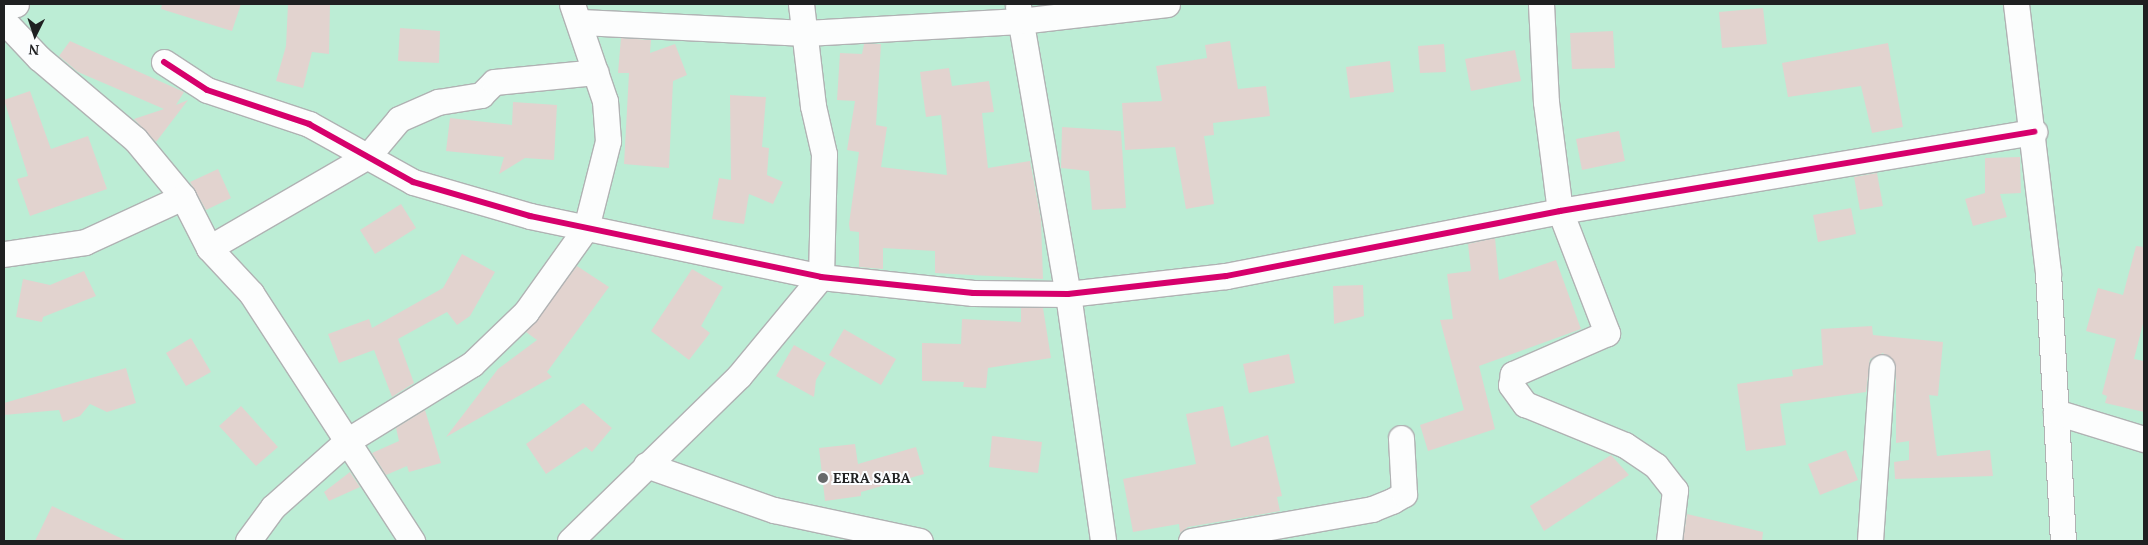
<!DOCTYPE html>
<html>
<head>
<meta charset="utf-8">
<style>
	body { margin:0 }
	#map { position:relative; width:2148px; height:545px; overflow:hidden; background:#eef0f2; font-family:"PT Serif",serif }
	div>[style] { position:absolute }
	.green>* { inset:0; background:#bcedd5 }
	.building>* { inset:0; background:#e2d3cf }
	.roads { filter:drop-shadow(1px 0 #b0b2b3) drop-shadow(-1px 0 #b0b2b3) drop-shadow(0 1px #b0b2b3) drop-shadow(0 -1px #b0b2b3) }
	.street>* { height:25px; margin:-12.5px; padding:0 12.5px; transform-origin:12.5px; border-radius:12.5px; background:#fcfdfd }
	.cycleway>* { height:6px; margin:-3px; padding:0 3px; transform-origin:3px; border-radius:3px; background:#d6006c }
	.dots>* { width:14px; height:14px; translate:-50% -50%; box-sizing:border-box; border:2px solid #fbfdff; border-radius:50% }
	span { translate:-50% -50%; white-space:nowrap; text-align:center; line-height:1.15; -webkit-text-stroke:4px #fbfdff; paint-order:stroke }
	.poi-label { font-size:14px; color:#1f2021; font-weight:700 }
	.left { translate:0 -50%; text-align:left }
	.frame { position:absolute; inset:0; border:5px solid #1f2021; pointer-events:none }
	.north { position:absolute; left:10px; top:10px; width:50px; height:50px; -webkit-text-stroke:4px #fbfdff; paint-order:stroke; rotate:184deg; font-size:14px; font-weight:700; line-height:20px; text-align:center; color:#1f2021 }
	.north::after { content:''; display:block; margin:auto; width:18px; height:22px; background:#1f2021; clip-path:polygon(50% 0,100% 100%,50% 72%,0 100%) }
</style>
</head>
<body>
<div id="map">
	<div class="green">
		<i style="clip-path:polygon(4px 4px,2144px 4px,2144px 541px,4px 541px)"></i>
	</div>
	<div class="building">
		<i style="clip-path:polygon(162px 4px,241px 4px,232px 31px,161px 9px)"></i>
		<i style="clip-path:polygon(288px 4px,330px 4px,329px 54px,312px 52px,303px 88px,276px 81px,286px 46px)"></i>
		<i style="clip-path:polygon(1763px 8px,1767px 44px,1722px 48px,1719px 12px)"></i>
		<i style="clip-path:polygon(400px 28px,440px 31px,439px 63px,398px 61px)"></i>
		<i style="clip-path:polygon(1613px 31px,1615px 68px,1572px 69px,1570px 33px)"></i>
		<i style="clip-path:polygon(621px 38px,651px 40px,650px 53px,675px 44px,687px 75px,673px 81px,669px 168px,624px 164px,629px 73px,618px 73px)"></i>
		<i style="clip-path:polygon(70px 41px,184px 92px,176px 105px,188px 100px,156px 142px,134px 119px,164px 109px,78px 72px,59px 56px)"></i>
		<i style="clip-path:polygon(1230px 41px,1238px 89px,1266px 86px,1270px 116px,1213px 123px,1214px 135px,1204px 136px,1214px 204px,1186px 209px,1175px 147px,1125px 150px,1122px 103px,1162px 101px,1156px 66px,1207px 58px,1205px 45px)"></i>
		<i style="clip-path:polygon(1888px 43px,1903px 127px,1872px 133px,1861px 86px,1788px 97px,1782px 63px)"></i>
		<i style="clip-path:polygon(864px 44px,881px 44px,876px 125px,887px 127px,881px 167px,947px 175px,941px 115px,926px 117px,920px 72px,949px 68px,952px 86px,989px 81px,994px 112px,982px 113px,988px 168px,1030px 161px,1041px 220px,1043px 279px,935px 273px,935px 251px,883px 248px,883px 269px,859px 267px,859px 232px,850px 231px,849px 224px,859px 152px,847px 150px,855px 101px,837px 100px,840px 53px,862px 54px)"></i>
		<i style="clip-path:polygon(1444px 44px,1446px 72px,1420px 73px,1418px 46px)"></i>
		<i style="clip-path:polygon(1515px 50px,1521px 81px,1471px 91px,1465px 59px)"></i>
		<i style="clip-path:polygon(1390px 61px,1394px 92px,1350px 98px,1346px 67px)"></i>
		<i style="clip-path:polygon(30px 91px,51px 149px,88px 136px,107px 189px,30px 216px,17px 179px,28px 176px,4px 100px)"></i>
		<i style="clip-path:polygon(730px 95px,766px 97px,762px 147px,769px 148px,767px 175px,783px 182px,773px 204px,749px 194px,744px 224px,712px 219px,719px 178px,731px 180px)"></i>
		<i style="clip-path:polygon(513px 102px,557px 105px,554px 160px,525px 158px,499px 174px,504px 157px,446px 151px,450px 118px,512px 125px)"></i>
		<i style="clip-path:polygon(1062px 127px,1121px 131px,1126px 208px,1092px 210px,1089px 171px,1061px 168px)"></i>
		<i style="clip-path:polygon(1619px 131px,1625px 161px,1582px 170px,1576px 139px)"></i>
		<i style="clip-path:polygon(2020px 157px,2021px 193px,2000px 194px,2007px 217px,1973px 226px,1965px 199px,1985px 193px,1985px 158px)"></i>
		<i style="clip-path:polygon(218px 169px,231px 198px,206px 210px,190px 182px)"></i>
		<i style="clip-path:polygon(1877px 173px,1883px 206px,1860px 210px,1854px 177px)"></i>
		<i style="clip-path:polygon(401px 204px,416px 228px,375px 254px,360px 230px)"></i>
		<i style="clip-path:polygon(1851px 208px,1856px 234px,1818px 242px,1813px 215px)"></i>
		<i style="clip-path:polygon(1495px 238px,1499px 280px,1556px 260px,1581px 329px,1479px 366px,1495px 429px,1428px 451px,1420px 425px,1464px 410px,1440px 320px,1453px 319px,1447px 274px,1471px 271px,1468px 244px)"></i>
		<i style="clip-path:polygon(2136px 246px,2144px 247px,2144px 320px,2134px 359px,2144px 361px,2144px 412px,2105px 403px,2107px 396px,2102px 394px,2116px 339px,2086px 331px,2098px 288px,2123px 295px)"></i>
		<i style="clip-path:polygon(462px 254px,495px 272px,470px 316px,457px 325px,447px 312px,398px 339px,414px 383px,392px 397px,374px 350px,339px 363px,328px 334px,369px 319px,372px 328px,443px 288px)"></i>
		<i style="clip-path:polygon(577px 266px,609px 287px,547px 372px,552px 377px,446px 437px,498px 369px,537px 340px,526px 332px)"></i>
		<i style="clip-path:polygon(692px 269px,723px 287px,701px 326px,710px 333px,689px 360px,651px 331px)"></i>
		<i style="clip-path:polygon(84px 271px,96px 296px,43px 317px,42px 322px,16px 317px,23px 279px,50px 285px)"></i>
		<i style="clip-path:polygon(1363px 285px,1364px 316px,1334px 324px,1333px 286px)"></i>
		<i style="clip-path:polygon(1021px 308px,1043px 308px,1051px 358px,988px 368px,986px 388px,963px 387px,964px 382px,922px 381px,922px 343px,961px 344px,962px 319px,1021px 322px)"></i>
		<i style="clip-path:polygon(1872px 326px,1873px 335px,1943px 342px,1938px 396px,1929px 395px,1937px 456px,1990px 450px,1993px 476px,1895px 479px,1894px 462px,1909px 460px,1909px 441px,1896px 443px,1896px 368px,1883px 353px,1870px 359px,1866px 392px,1780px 404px,1786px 445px,1746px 451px,1737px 384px,1793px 376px,1792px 370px,1823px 365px,1821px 329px)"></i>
		<i style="clip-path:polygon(844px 329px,896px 359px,881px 385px,829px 355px)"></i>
		<i style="clip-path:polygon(191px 338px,211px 372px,186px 386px,166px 353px)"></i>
		<i style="clip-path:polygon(794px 345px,826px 363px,816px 380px,814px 397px,776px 376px)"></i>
		<i style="clip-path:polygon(1289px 354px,1295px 383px,1249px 393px,1243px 364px)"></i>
		<i style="clip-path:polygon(126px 368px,136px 403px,107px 412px,90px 404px,80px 416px,63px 422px,59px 410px,4px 415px,4px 403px)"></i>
		<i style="clip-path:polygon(583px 403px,612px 428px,592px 452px,586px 447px,546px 474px,526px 444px)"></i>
		<i style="clip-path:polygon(241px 406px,278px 447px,256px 466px,219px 426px)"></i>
		<i style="clip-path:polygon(1223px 406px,1231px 447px,1268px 435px,1282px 496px,1277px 497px,1280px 511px,1188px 527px,1180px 533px,1179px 524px,1133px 532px,1123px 479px,1196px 464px,1186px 414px)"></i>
		<i style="clip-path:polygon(425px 410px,441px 463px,409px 472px,407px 466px,386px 475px,372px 453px,399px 441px,396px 428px)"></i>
		<i style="clip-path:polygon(992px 436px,1042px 442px,1038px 473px,989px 467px)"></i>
		<i style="clip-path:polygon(855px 444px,858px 464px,916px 447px,924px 474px,861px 492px,861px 496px,825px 501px,819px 448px)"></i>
		<i style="clip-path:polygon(1846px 450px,1858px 480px,1820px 495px,1808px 464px)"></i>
		<i style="clip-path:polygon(1611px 455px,1629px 475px,1544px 531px,1530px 506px)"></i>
		<i style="clip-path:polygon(350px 472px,360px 487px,329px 501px,324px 492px)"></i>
		<i style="clip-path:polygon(52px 506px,127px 541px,35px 541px)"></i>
		<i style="clip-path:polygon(1687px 514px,1763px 532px,1762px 541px,1683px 541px)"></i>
	</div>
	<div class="roads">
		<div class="street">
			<i style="left:1541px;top:4px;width:98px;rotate:87.1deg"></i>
			<i style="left:1546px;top:102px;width:110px;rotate:82.7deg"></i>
			<i style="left:1560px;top:211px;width:131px;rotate:68.9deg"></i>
			<i style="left:1607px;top:333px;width:103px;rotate:156.4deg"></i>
			<i style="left:1513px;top:374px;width:11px;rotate:100deg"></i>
			<i style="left:1511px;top:385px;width:24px;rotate:54deg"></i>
			<i style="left:1525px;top:404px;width:108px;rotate:22.3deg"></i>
			<i style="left:1625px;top:445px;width:37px;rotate:34deg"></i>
			<i style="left:1656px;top:466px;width:31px;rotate:52deg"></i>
			<i style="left:1675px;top:490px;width:51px;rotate:96.7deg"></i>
			<i style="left:2016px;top:4px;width:271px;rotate:83.2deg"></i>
			<i style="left:2048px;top:273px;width:268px;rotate:86.8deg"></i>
			<i style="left:4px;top:6px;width:12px;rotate:-9deg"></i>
			<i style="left:1018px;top:6px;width:292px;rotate:80.2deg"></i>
			<i style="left:1068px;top:294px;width:249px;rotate:81.9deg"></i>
			<i style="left:4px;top:21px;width:51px;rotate:46.6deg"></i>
			<i style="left:39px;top:58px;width:126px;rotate:40.2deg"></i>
			<i style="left:135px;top:139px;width:75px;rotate:50.4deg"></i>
			<i style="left:183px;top:197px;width:57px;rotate:63deg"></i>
			<i style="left:209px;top:248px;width:62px;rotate:47deg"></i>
			<i style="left:251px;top:293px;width:296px;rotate:57deg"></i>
			<i style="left:581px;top:22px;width:225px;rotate:2.8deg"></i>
			<i style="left:806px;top:33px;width:214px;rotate:-3.2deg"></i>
			<i style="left:1020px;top:21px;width:148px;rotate:-6.6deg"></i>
			<i style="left:164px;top:62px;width:51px;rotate:33.1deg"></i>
			<i style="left:207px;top:90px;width:108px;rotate:18.4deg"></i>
			<i style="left:309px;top:124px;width:119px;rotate:29.1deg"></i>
			<i style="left:413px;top:182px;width:122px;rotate:16.2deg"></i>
			<i style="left:530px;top:216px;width:297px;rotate:11.8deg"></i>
			<i style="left:821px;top:277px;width:153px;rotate:6deg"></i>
			<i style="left:973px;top:293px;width:95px;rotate:0.6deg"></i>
			<i style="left:1068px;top:294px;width:159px;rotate:-6.5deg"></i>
			<i style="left:1226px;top:276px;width:340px;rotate:-11deg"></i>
			<i style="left:1560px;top:211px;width:481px;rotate:-9.5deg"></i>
			<i style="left:209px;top:248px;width:184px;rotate:-30.1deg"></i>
			<i style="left:368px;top:156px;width:48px;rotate:-50deg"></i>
			<i style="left:399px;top:119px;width:43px;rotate:-23.6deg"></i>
			<i style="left:438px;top:102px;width:44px;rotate:-9.2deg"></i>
			<i style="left:481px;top:95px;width:18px;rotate:-45deg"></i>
			<i style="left:494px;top:82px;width:102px;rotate:-5.6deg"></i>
			<i style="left:4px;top:254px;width:82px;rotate:-8.4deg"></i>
			<i style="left:85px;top:242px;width:108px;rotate:-24.7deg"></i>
			<i style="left:2056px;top:412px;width:92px;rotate:17.1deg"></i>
			<i style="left:646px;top:465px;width:136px;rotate:19.4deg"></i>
			<i style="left:774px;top:510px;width:149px;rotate:12deg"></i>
			<i style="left:248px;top:541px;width:42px;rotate:-53.7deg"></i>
			<i style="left:273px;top:507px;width:99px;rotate:-41.7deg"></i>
			<i style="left:347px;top:441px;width:147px;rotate:-31.6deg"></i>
			<i style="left:472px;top:364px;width:75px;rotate:-43.9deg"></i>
			<i style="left:526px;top:312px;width:103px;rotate:-54.5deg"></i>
			<i style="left:586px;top:228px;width:90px;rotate:-75.8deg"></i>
			<i style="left:608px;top:141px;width:40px;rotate:-94.3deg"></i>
			<i style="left:605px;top:101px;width:102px;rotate:-108.8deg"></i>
			<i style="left:570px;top:541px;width:236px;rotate:-44.3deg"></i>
			<i style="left:739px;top:376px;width:129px;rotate:-50.4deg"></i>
			<i style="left:821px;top:277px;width:123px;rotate:-88.6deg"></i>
			<i style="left:824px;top:154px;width:49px;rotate:-102.9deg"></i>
			<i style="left:813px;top:106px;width:103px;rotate:-96.7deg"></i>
			<i style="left:1191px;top:541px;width:184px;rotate:-10deg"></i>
			<i style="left:1372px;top:509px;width:22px;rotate:-22deg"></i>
			<i style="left:1392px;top:501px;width:14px;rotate:-30deg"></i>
			<i style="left:1404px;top:494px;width:56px;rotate:-93.1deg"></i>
			<i style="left:1870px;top:541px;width:174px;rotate:-86.1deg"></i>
		</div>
	</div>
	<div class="cycleway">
		<i style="left:164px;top:62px;width:51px;rotate:33.1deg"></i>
		<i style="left:207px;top:90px;width:108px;rotate:18.4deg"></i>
		<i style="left:309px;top:124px;width:119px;rotate:29.1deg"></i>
		<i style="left:413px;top:182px;width:122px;rotate:16.2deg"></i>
		<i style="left:530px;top:216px;width:297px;rotate:11.8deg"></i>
		<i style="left:821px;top:277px;width:153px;rotate:6deg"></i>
		<i style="left:973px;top:293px;width:95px;rotate:0.6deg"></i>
		<i style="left:1068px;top:294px;width:159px;rotate:-6.5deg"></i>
		<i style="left:1226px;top:276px;width:340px;rotate:-11deg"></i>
		<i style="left:1560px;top:211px;width:481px;rotate:-9.5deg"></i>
	</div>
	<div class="dots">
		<i style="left:823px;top:478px;background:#67696a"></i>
	</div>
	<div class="poi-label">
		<span class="left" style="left:833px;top:478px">EERA SABA</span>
	</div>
	<div class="frame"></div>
	<div class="north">N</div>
</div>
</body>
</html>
